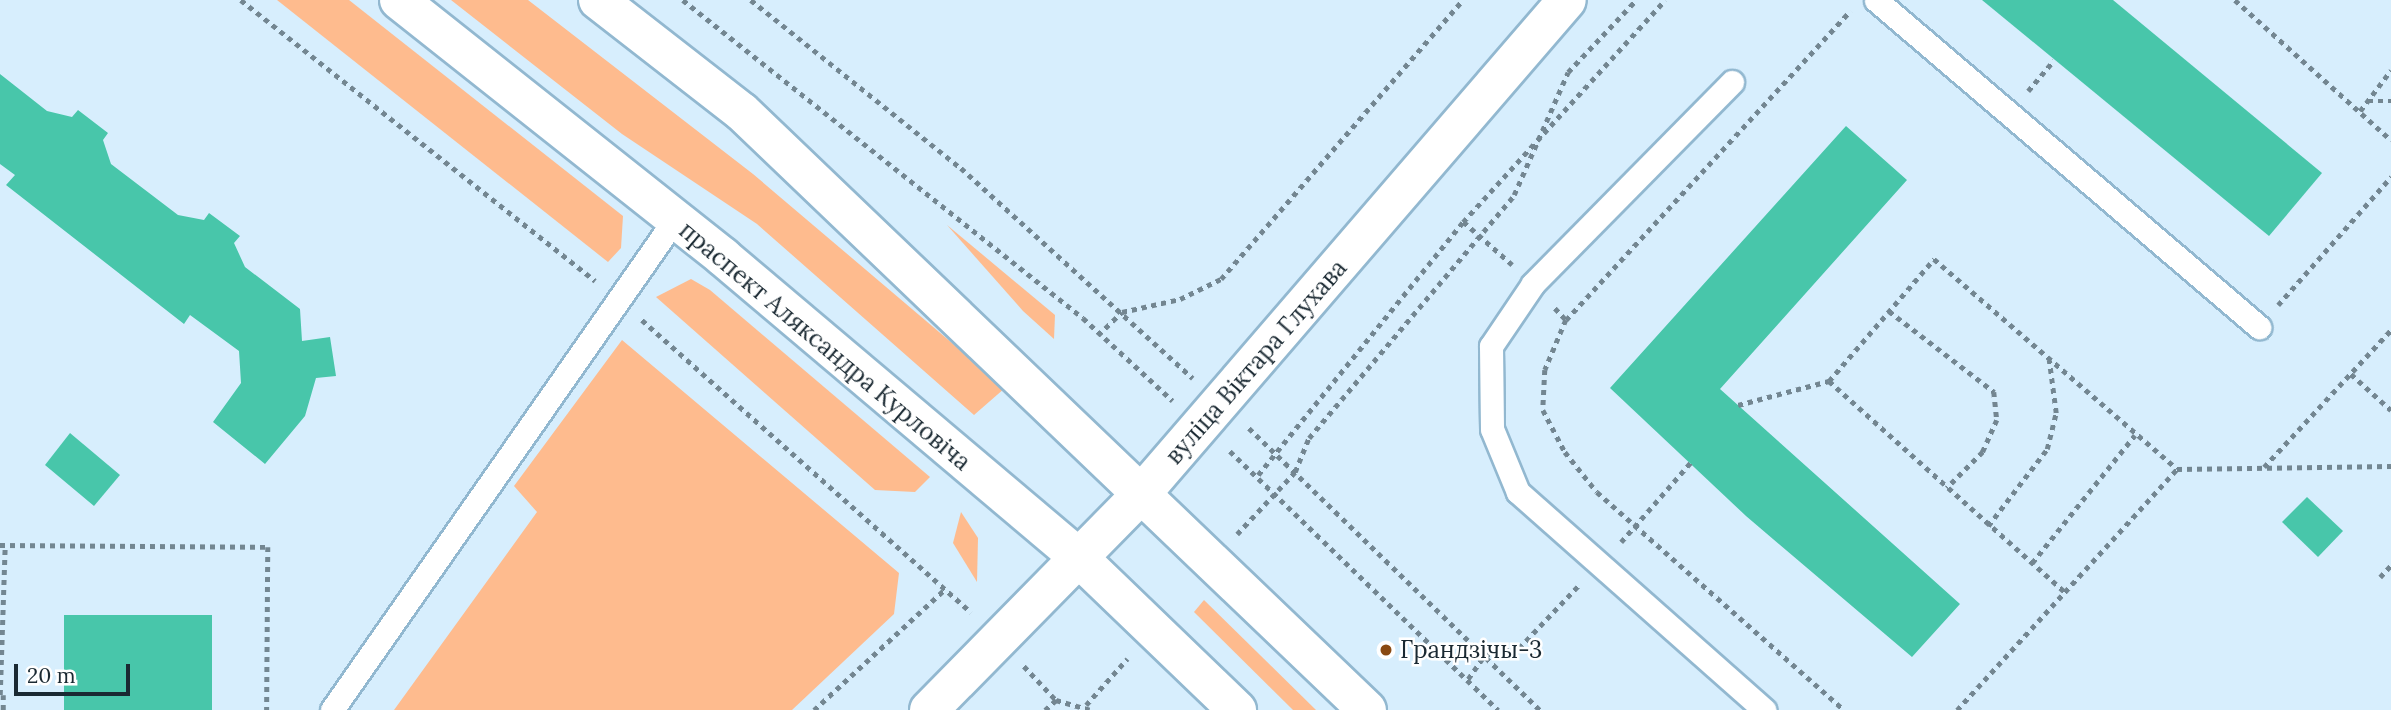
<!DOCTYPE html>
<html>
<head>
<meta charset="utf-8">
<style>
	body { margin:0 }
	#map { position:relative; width:2391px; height:710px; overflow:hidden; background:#d7eefd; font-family:Lora,serif }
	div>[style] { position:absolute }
	.green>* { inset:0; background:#febb8e }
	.building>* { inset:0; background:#48c6aa }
	.path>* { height:4.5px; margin-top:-2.25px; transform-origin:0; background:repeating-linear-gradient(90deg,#738691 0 5px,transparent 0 10px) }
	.roads { filter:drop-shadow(2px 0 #92b8d0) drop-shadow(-2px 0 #92b8d0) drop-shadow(0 2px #92b8d0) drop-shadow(0 -2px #92b8d0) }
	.lane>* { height:23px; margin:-11.5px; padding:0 11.5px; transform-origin:11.5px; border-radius:11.5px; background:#fff }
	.street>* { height:38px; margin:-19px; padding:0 19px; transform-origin:19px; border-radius:19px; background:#fff }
	.dots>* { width:19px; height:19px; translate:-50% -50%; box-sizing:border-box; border:4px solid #fff; border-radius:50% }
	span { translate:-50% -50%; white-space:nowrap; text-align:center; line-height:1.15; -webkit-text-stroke:5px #fff; paint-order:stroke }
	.street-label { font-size:24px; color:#1a2932 }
	.poi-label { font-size:24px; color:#1a2932 }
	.left { translate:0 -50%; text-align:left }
	.scale { position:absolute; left:14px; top:664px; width:116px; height:32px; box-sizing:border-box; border:4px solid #1a2932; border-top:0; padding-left:9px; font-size:21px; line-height:24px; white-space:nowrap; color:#1a2932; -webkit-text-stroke:5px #fff; paint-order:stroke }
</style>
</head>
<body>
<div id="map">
	<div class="green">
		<i style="clip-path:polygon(277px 0,349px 0,623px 216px,621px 248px,608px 262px)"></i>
		<i style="clip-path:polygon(451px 0,528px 0,753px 174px,1005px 388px,974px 415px,757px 224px,622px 134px)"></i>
		<i style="clip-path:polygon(947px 225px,1055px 315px,1054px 339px,1023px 311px)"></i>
		<i style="clip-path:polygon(691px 279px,710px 290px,930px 477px,915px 492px,875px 490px,656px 297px)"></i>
		<i style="clip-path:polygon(622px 340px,899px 573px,894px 614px,792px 710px,394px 710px,537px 512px,514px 486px)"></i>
		<i style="clip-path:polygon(961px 512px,978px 538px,977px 582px,953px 543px)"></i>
		<i style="clip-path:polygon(1204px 600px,1316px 710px,1293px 710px,1194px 612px)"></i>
	</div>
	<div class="building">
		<i style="clip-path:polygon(1982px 0,2113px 0,2322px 173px,2269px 236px)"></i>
		<i style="clip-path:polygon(0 74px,47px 111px,72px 117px,78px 110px,108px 133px,103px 140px,111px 164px,178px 215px,204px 220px,209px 213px,240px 236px,234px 243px,245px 267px,300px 309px,302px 341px,330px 337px,336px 376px,316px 378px,305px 416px,265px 464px,213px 422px,241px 383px,239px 351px,190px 315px,184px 324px,6px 185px,15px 175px,0 164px)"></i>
		<i style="clip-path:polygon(1846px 126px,1907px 180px,1720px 389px,1960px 604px,1912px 657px,1746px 516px,1610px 388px)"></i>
		<i style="clip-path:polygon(70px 433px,120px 475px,94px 506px,45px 465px)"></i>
		<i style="clip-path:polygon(2307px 497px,2343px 531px,2318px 557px,2282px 522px)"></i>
		<i style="clip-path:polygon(64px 615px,212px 615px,212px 710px,64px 710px)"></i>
	</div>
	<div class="path">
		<i style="left:241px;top:0;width:452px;rotate:38.4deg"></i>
		<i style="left:683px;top:0;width:511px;rotate:38.48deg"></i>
		<i style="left:1083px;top:318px;width:122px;rotate:42.7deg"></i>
		<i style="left:751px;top:0;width:269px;rotate:38.7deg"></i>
		<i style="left:961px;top:168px;width:313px;rotate:42.2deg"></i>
		<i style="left:2235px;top:0;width:210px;rotate:41.9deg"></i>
		<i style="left:2028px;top:91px;width:40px;rotate:-50deg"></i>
		<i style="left:2368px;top:101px;width:23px"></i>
		<i style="left:2360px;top:111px;width:51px;rotate:-52.9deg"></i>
		<i style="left:1512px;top:265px;width:65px;rotate:-138.7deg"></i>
		<i style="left:1463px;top:222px;width:300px;rotate:-47.7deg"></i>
		<i style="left:2278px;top:305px;width:171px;rotate:-48.6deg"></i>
		<i style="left:1555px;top:308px;width:16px;rotate:47deg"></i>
		<i style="left:1566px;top:320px;width:420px;rotate:-47.4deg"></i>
		<i style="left:1889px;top:311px;width:133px;rotate:37.6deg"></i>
		<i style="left:1994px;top:392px;width:28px;rotate:84deg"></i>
		<i style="left:1997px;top:420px;width:35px;rotate:114deg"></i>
		<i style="left:1983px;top:452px;width:51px;rotate:135deg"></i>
		<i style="left:642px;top:320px;width:440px;rotate:41.6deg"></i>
		<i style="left:1566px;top:320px;width:54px;rotate:112.8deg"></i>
		<i style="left:1545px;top:370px;width:40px;rotate:92.9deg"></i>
		<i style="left:1543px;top:410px;width:47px;rotate:62.4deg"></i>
		<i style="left:1565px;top:452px;width:51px;rotate:51.3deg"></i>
		<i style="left:1597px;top:492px;width:329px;rotate:41.4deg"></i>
		<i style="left:1098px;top:335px;width:33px;rotate:-44deg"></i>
		<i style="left:1122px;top:312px;width:59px;rotate:-12.6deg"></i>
		<i style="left:1180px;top:299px;width:46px;rotate:-26deg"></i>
		<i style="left:1221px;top:279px;width:369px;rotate:-49.1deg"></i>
		<i style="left:2351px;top:374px;width:54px;rotate:42deg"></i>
		<i style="left:1829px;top:381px;width:161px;rotate:-49.3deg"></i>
		<i style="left:1934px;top:259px;width:321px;rotate:40.8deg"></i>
		<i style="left:2177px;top:469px;width:214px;rotate:-0.8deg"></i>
		<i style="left:1738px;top:405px;width:94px;rotate:-14.8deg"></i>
		<i style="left:1829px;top:381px;width:318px;rotate:41.8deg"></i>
		<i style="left:1249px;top:428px;width:405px;rotate:44.1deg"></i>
		<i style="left:1230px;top:451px;width:373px;rotate:44deg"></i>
		<i style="left:2264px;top:467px;width:187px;rotate:-47.2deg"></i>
		<i style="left:1258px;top:475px;width:326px;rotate:-51deg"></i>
		<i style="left:1988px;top:526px;width:97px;rotate:-52.5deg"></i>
		<i style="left:2047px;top:449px;width:37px;rotate:-76deg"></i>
		<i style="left:2056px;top:413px;width:53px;rotate:-97.5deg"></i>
		<i style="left:1237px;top:534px;width:85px;rotate:-46.9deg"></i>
		<i style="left:1295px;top:472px;width:37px;rotate:-68deg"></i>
		<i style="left:1309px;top:438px;width:318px;rotate:-49.8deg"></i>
		<i style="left:1514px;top:195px;width:134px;rotate:-66.3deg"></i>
		<i style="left:1568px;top:72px;width:99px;rotate:-46.6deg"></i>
		<i style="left:1621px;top:542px;width:108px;rotate:-48.8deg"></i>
		<i style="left:0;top:545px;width:268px;rotate:0.4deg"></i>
		<i style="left:268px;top:547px;width:163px;rotate:90.4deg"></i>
		<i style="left:2032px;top:563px;width:164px;rotate:-51.2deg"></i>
		<i style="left:2380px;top:577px;width:16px;rotate:-47deg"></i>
		<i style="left:1024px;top:666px;width:47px;rotate:46.7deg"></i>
		<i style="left:1468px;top:679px;width:29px;rotate:-55deg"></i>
		<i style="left:1485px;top:655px;width:35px;rotate:-12deg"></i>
		<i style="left:1519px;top:648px;width:86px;rotate:-46.4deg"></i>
		<i style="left:0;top:695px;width:150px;rotate:-88.1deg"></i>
		<i style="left:1086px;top:705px;width:62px;rotate:-48.3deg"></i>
		<i style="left:3px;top:710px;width:15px;rotate:-90deg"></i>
		<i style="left:814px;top:710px;width:177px;rotate:-42.7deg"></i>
		<i style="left:1045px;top:710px;width:15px;rotate:-42deg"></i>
		<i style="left:1056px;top:700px;width:35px;rotate:16deg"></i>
		<i style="left:1957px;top:710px;width:326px;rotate:-47.6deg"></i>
	</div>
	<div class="roads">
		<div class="lane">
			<i style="left:1876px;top:0;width:504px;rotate:40.49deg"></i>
			<i style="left:1732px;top:82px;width:284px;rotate:134.6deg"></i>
			<i style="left:1533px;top:284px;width:75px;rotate:124.1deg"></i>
			<i style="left:1491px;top:346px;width:83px;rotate:89.3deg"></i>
			<i style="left:1492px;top:429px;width:68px;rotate:67.6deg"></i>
			<i style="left:1518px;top:492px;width:329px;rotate:41.5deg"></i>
			<i style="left:332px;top:710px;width:599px;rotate:-55.06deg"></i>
		</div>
		<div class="street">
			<i style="left:399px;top:0;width:414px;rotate:38.4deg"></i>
			<i style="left:723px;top:257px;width:468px;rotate:40.2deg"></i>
			<i style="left:1080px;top:559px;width:218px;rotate:43.9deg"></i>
			<i style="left:598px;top:0;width:182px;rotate:37.9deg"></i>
			<i style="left:742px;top:112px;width:865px;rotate:43.74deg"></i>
			<i style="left:929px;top:710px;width:305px;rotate:-45.5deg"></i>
			<i style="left:1143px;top:492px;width:649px;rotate:-49.25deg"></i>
		</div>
	</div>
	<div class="dots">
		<i style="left:1386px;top:650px;background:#894912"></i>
	</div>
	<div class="street-label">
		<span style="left:825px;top:346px;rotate:40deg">праспект Аляксандра Курловіча</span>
		<span style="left:1256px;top:362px;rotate:-49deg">вуліца Віктара Глухава</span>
	</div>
	<div class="poi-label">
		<span class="left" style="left:1400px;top:650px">Грандзічы-3</span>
	</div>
	<div class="scale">20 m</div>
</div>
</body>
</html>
